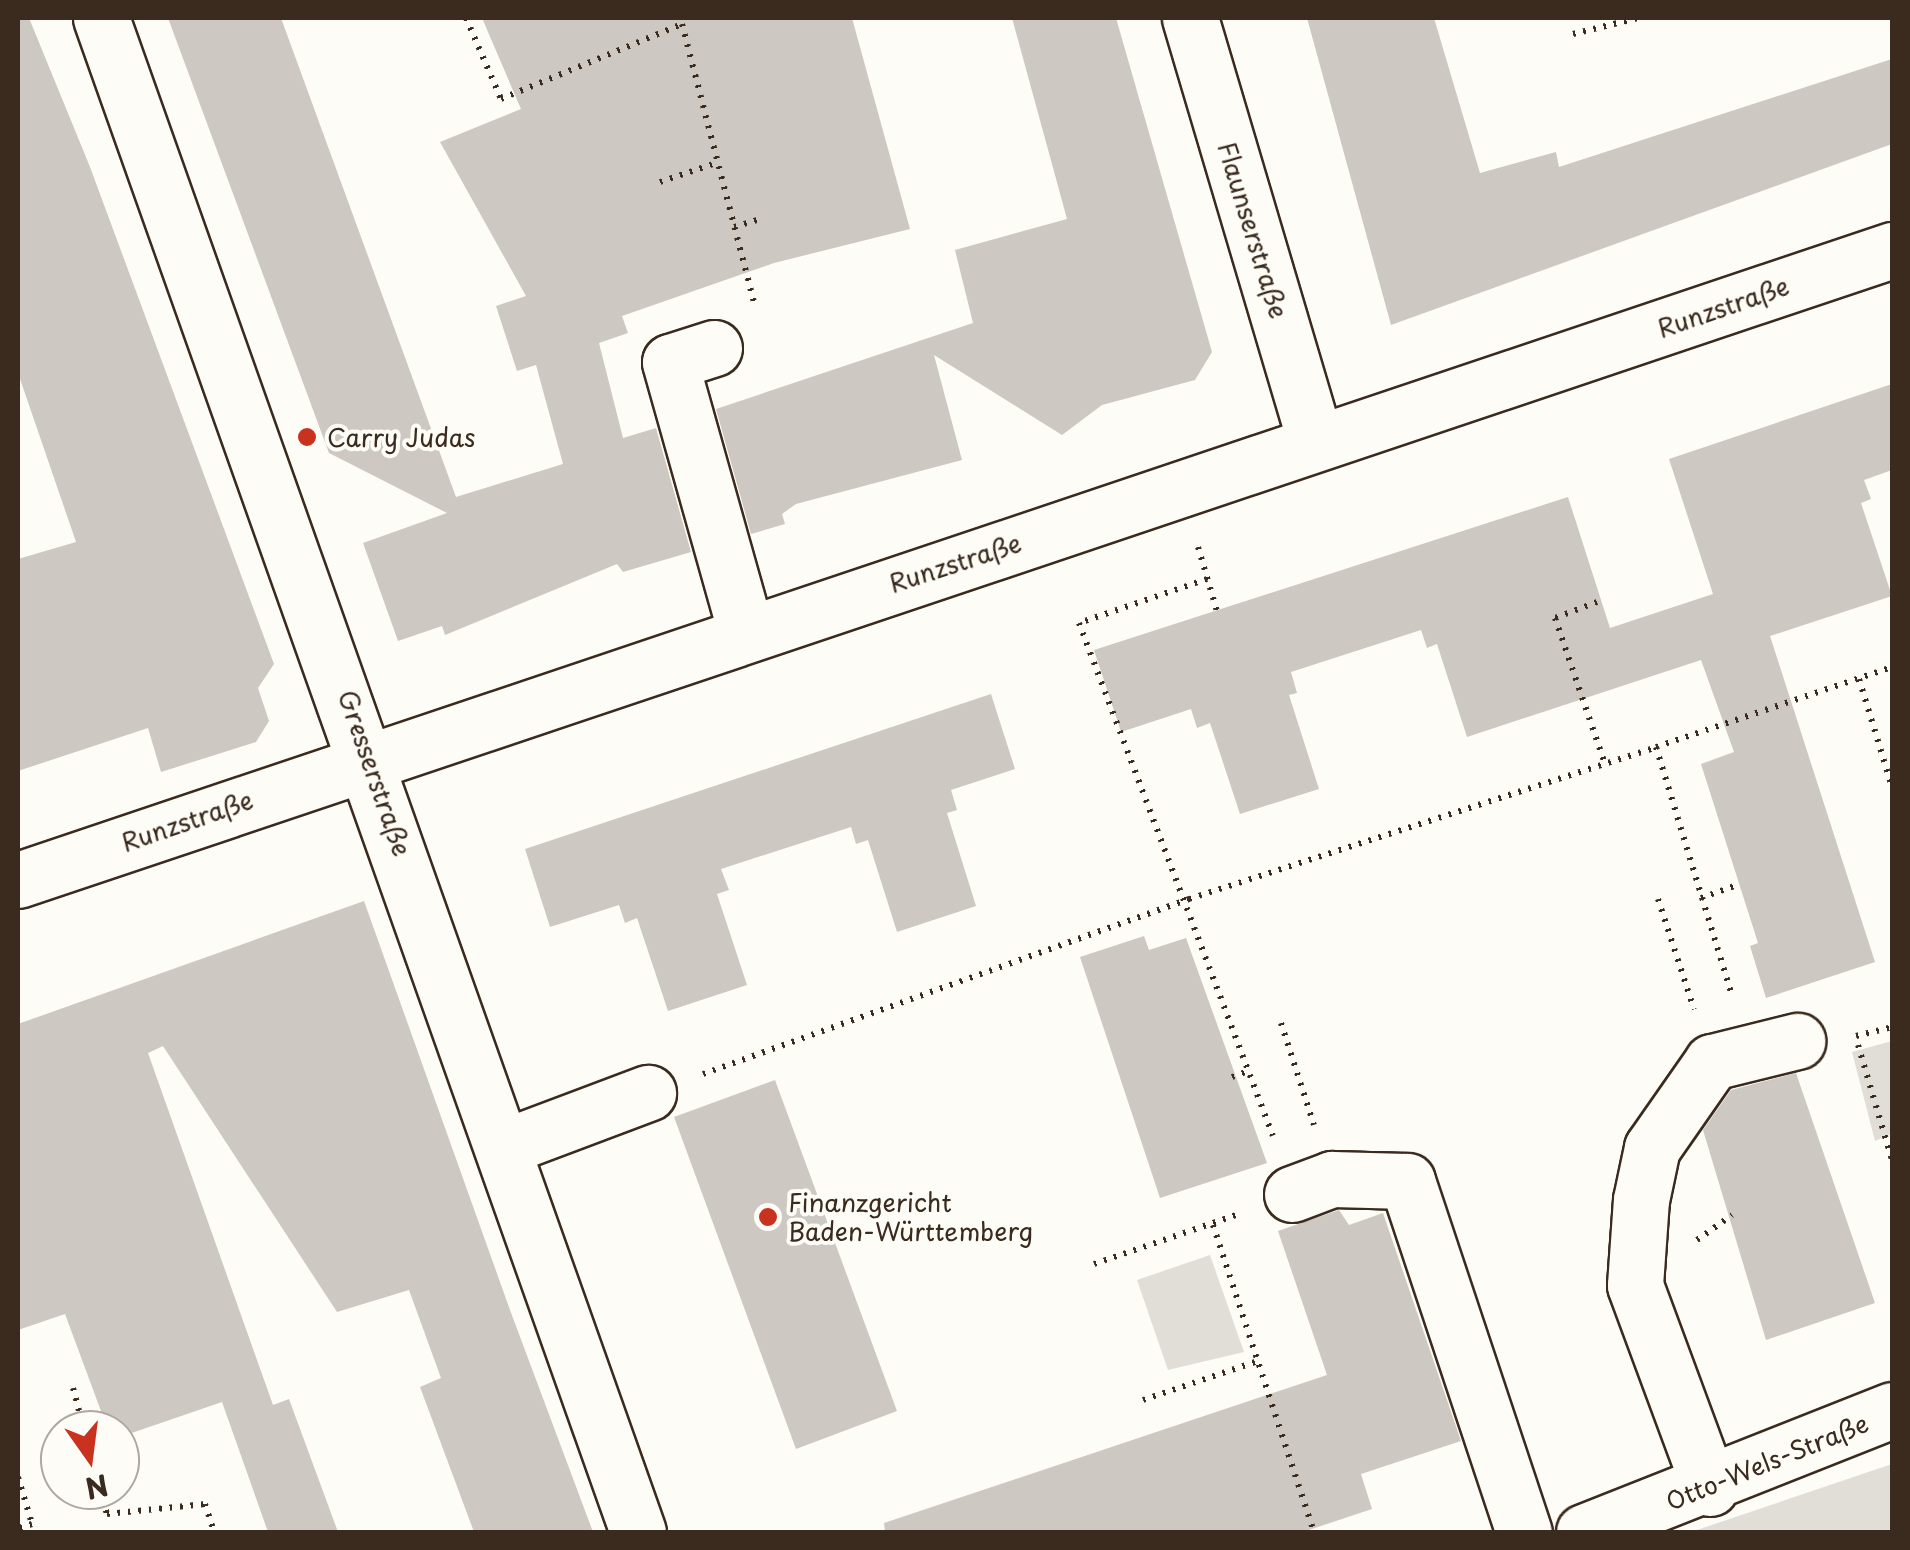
<!DOCTYPE html>
<html>
<head>
<meta charset="utf-8">
<style>
	body { margin:0 }
	#map { position:relative; width:1910px; height:1550px; overflow:hidden; background:#fdfcf7; font-family:"Playpen Sans",sans-serif }
	div>[style] { position:absolute }
	.green>* { inset:0; background:#e1ded7 }
	.building>* { inset:0; background:#cdc8c2 }
	.path>* { height:6px; margin-top:-3px; transform-origin:0; background:repeating-linear-gradient(90deg,#3b2a1e 0 2.5px,transparent 0 10.5px) }
	.roads { filter:drop-shadow(2px 0 #3b2a1e) drop-shadow(-2px 0 #3b2a1e) drop-shadow(0 2px #3b2a1e) drop-shadow(0 -2px #3b2a1e) }
	.minor>* { height:55px; margin:-27.5px; padding:0 27.5px; transform-origin:27.5px; border-radius:27.5px; background:#fdfcf7 }
	.dots>* { width:28px; height:28px; translate:-50% -50%; box-sizing:border-box; border:5px solid #fdfcf7; border-radius:50% }
	span { translate:-50% -50%; white-space:nowrap; text-align:center; line-height:1.15; -webkit-text-stroke:8px #fdfcf7; paint-order:stroke }
	.street-label { font-size:25px; color:#3b2a1e }
	.poi-label { font-size:25px; color:#3b2a1e }
	.left { translate:0 -50%; text-align:left }
	.frame { position:absolute; inset:0; border:20px solid #3b2a1e; pointer-events:none }
	.north { position:absolute; left:40px; top:1410px; width:100px; height:100px; box-sizing:border-box; background:#fdfcf7; border:2px solid #afa8a0; border-radius:50%; rotate:166deg; font-size:28px; font-weight:700; line-height:40px; text-align:center; color:#3b2a1e }
	.north::after { content:''; display:block; margin:auto; width:35px; height:45px; background:#c8321e; clip-path:polygon(50% 0,100% 100%,50% 72%,0 100%) }
</style>
</head>
<body>
<div id="map">
	<div class="green">
		<i style="clip-path:polygon(1892px 1041px,1892px 1134px,1875px 1141px,1852px 1052px)"></i>
		<i style="clip-path:polygon(1210px 1255px,1244px 1352px,1168px 1370px,1137px 1280px)"></i>
		<i style="clip-path:polygon(1892px 1464px,1892px 1532px,1691px 1532px)"></i>
	</div>
	<div class="building">
		<i style="clip-path:polygon(18px 18px,29px 18px,90px 167px,274px 664px,258px 688px,269px 721px,256px 742px,161px 772px,148px 728px,18px 771px,18px 559px,76px 542px,18px 373px)"></i>
		<i style="clip-path:polygon(168px 18px,281px 18px,456px 497px,563px 464px,536px 365px,517px 371px,496px 306px,526px 296px,440px 142px,521px 109px,482px 18px,852px 18px,910px 229px,774px 263px,622px 316px,628px 333px,599px 343px,623px 438px,656px 428px,691px 552px,623px 572px,617px 564px,445px 635px,442px 626px,398px 641px,363px 543px,447px 513px,329px 453px)"></i>
		<i style="clip-path:polygon(1012px 18px,1116px 18px,1212px 352px,1195px 380px,1102px 405px,1062px 435px,934px 355px,962px 460px,796px 504px,782px 514px,785px 524px,751px 534px,716px 409px,973px 323px,955px 250px,1067px 219px)"></i>
		<i style="clip-path:polygon(1307px 18px,1434px 18px,1480px 173px,1556px 152px,1559px 167px,1892px 59px,1892px 144px,1391px 325px)"></i>
		<i style="clip-path:polygon(1892px 384px,1892px 470px,1864px 480px,1871px 499px,1861px 503px,1892px 596px,1770px 636px,1875px 962px,1766px 998px,1750px 946px,1758px 943px,1701px 764px,1734px 752px,1701px 660px,1467px 737px,1437px 644px,1427px 648px,1421px 630px,1291px 672px,1297px 693px,1289px 695px,1319px 789px,1240px 814px,1210px 723px,1197px 728px,1191px 709px,1121px 732px,1094px 650px,1568px 497px,1610px 628px,1713px 594px,1669px 459px)"></i>
		<i style="clip-path:polygon(991px 694px,1015px 769px,951px 790px,957px 810px,947px 813px,976px 906px,897px 932px,868px 840px,856px 844px,851px 827px,721px 869px,729px 890px,717px 894px,747px 985px,668px 1011px,637px 918px,625px 923px,619px 905px,550px 927px,525px 849px)"></i>
		<i style="clip-path:polygon(364px 901px,510px 1310px,593px 1532px,474px 1532px,420px 1387px,441px 1378px,409px 1290px,337px 1312px,163px 1046px,148px 1053px,273px 1405px,289px 1399px,338px 1532px,268px 1532px,222px 1402px,120px 1437px,108px 1430px,65px 1314px,18px 1330px,18px 1024px)"></i>
		<i style="clip-path:polygon(1144px 936px,1149px 950px,1186px 938px,1267px 1163px,1160px 1198px,1080px 957px)"></i>
		<i style="clip-path:polygon(1796px 1073px,1875px 1303px,1766px 1340px,1703px 1130px,1731px 1090px)"></i>
		<i style="clip-path:polygon(775px 1080px,897px 1411px,796px 1449px,674px 1117px)"></i>
		<i style="clip-path:polygon(1339px 1210px,1349px 1225px,1383px 1213px,1461px 1441px,1361px 1474px,1372px 1509px,1303px 1532px,885px 1532px,884px 1523px,1327px 1375px,1278px 1231px)"></i>
	</div>
	<div class="path">
		<i style="left:466px;top:18px;width:88px;rotate:66.6deg"></i>
		<i style="left:501px;top:99px;width:196px;rotate:-22.5deg"></i>
		<i style="left:682px;top:24px;width:288px;rotate:75.5deg"></i>
		<i style="left:1573px;top:34px;width:67px;rotate:-13.8deg"></i>
		<i style="left:660px;top:182px;width:62px;rotate:-18.7deg"></i>
		<i style="left:734px;top:227px;width:28px;rotate:-17deg"></i>
		<i style="left:1198px;top:547px;width:67px;rotate:73.5deg"></i>
		<i style="left:1207px;top:579px;width:135px;rotate:161deg"></i>
		<i style="left:1079px;top:623px;width:548px;rotate:69.29deg"></i>
		<i style="left:1597px;top:602px;width:45px;rotate:159.1deg"></i>
		<i style="left:1555px;top:618px;width:154px;rotate:71.1deg"></i>
		<i style="left:1859px;top:679px;width:113px;rotate:73deg"></i>
		<i style="left:1656px;top:747px;width:249px;rotate:-18.7deg"></i>
		<i style="left:1701px;top:898px;width:41px;rotate:-19.7deg"></i>
		<i style="left:1658px;top:899px;width:116px;rotate:71.9deg"></i>
		<i style="left:1281px;top:1023px;width:107px;rotate:72.1deg"></i>
		<i style="left:1856px;top:1036px;width:37px;rotate:-14deg"></i>
		<i style="left:1858px;top:1045px;width:120px;rotate:73.5deg"></i>
		<i style="left:703px;top:1074px;width:517px;rotate:-19.8deg"></i>
		<i style="left:1189px;top:899px;width:491px;rotate:-18deg"></i>
		<i style="left:1656px;top:747px;width:260px;rotate:73deg"></i>
		<i style="left:1232px;top:1077px;width:20px;rotate:-20deg"></i>
		<i style="left:1213px;top:1225px;width:323px;rotate:71.8deg"></i>
		<i style="left:1697px;top:1240px;width:43px;rotate:-35.5deg"></i>
		<i style="left:1094px;top:1264px;width:153px;rotate:-19deg"></i>
		<i style="left:73px;top:1388px;width:43px;rotate:75.3deg"></i>
		<i style="left:1143px;top:1400px;width:121px;rotate:-18.7deg"></i>
		<i style="left:18px;top:1477px;width:49px;rotate:73.4deg"></i>
		<i style="left:32px;top:1524px;width:15px;rotate:164deg"></i>
		<i style="left:100px;top:1490px;width:25px;rotate:74deg"></i>
		<i style="left:107px;top:1514px;width:99px;rotate:-5.8deg"></i>
		<i style="left:205px;top:1504px;width:29px;rotate:72deg"></i>
	</div>
	<div class="roads">
		<div class="minor">
			<i style="left:101px;top:18px;width:1606px;rotate:70.47deg"></i>
			<i style="left:1190px;top:18px;width:443px;rotate:73.5deg"></i>
			<i style="left:714px;top:348px;width:46px;rotate:162.3deg"></i>
			<i style="left:670px;top:362px;width:280px;rotate:74.3deg"></i>
			<i style="left:18px;top:880px;width:1977px;rotate:-18.58deg"></i>
			<i style="left:504px;top:1147px;width:154px;rotate:-20.6deg"></i>
			<i style="left:1292px;top:1194px;width:43px;rotate:-20.6deg"></i>
			<i style="left:1332px;top:1179px;width:75px;rotate:1.5deg"></i>
			<i style="left:1407px;top:1181px;width:370px;rotate:71.6deg"></i>
			<i style="left:1710px;top:1488px;width:216px;rotate:-110.3deg"></i>
			<i style="left:1635px;top:1285px;width:85px;rotate:-86deg"></i>
			<i style="left:1641px;top:1200px;width:53px;rotate:-78.1deg"></i>
			<i style="left:1652px;top:1148px;width:105px;rotate:-55.1deg"></i>
			<i style="left:1712px;top:1062px;width:88px;rotate:-13.9deg"></i>
			<i style="left:1584px;top:1532px;width:331px;rotate:-21.6deg"></i>
		</div>
	</div>
	<div class="dots">
		<i style="left:307px;top:437px;background:#c8321e"></i>
		<i style="left:768px;top:1217px;background:#c8321e"></i>
	</div>
	<div class="street-label">
		<span style="left:1253px;top:230px;rotate:73deg">Flaunserstraße</span>
		<span style="left:1723px;top:307px;rotate:-19deg">Runzstraße</span>
		<span style="left:955px;top:563px;rotate:-18deg">Runzstraße</span>
		<span style="left:375px;top:773px;rotate:71deg">Gresserstraße</span>
		<span style="left:187px;top:821px;rotate:-19deg">Runzstraße</span>
		<span style="left:1767px;top:1462px;rotate:-22deg">Otto-Wels-Straße</span>
	</div>
	<div class="poi-label">
		<span class="left" style="left:327px;top:437px">Carry Judas</span>
		<span class="left" style="left:788px;top:1217px">Finanzgericht<br>Baden-Württemberg</span>
	</div>
	<div class="frame"></div>
	<div class="north">N</div>
</div>
</body>
</html>
